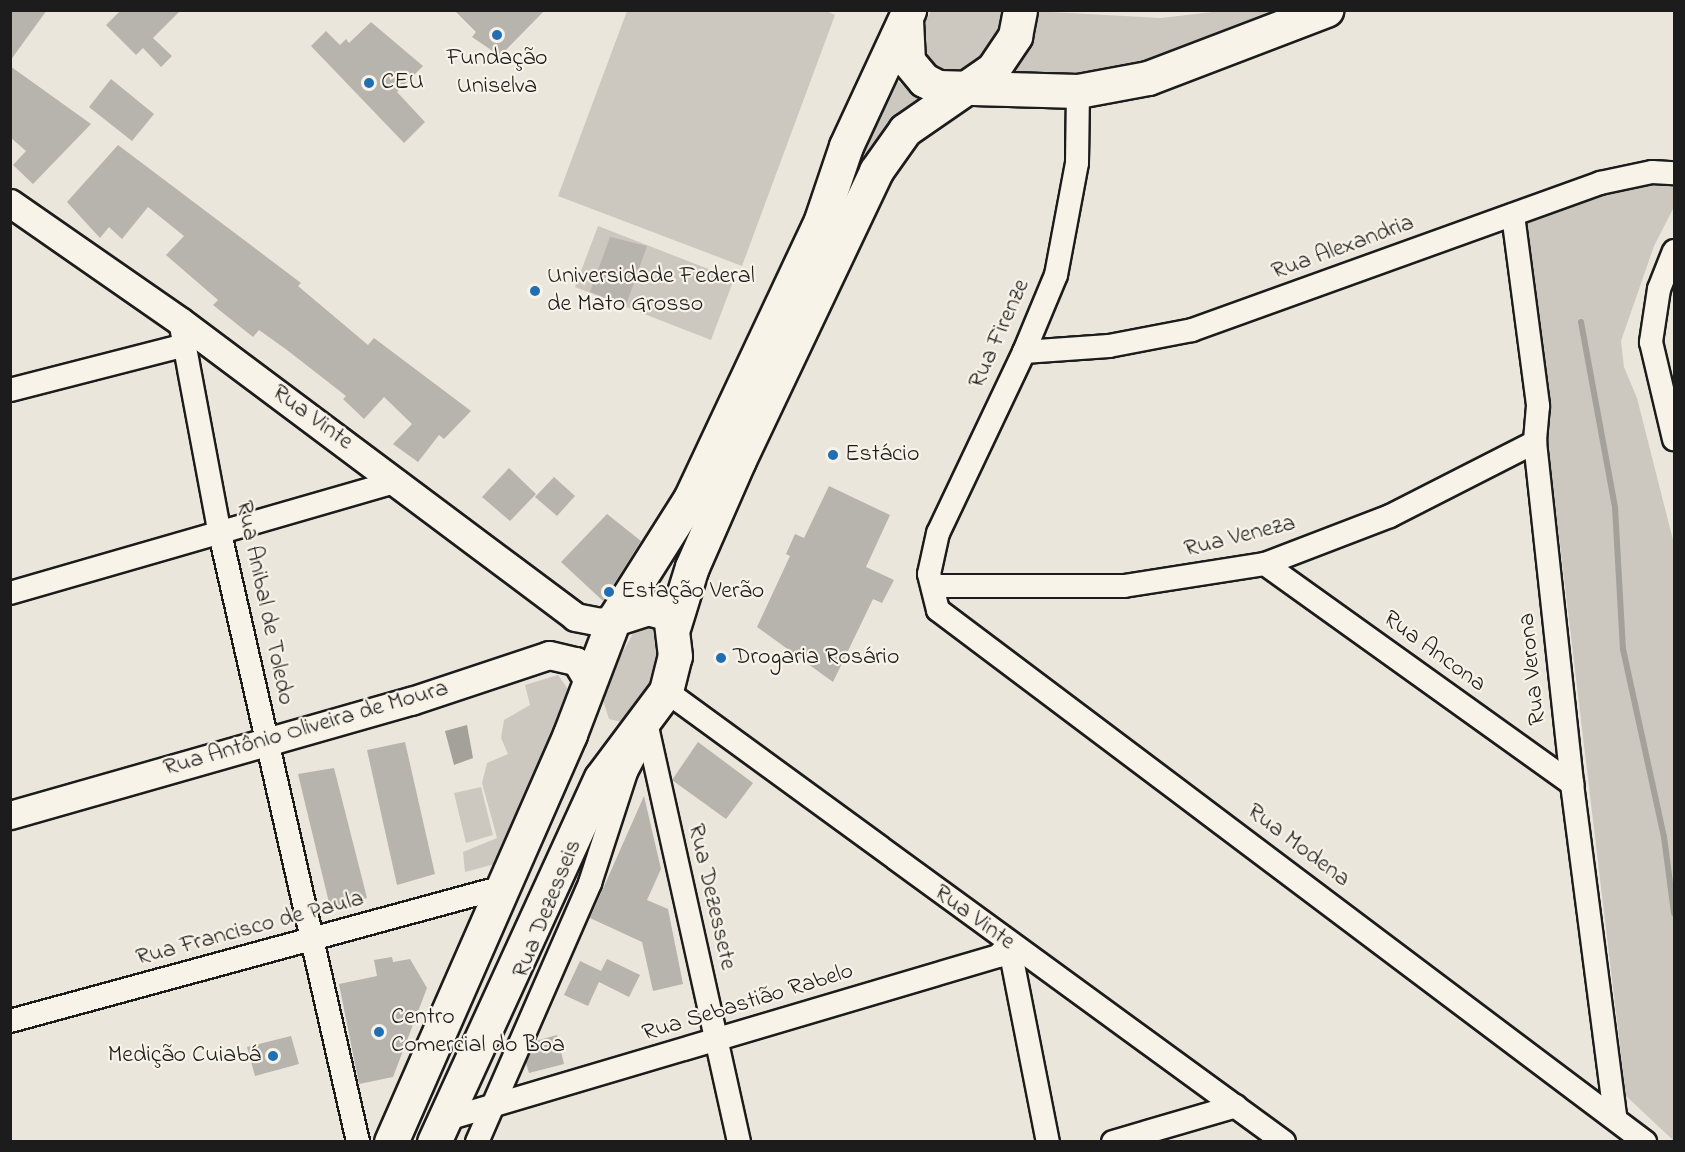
<!DOCTYPE html>
<html>
<head>
<meta charset="utf-8">
<style>
	body { margin:0 }
	#map { position:relative; width:1685px; height:1152px; overflow:hidden; background:#eae6dc; font-family:"Indie Flower",sans-serif }
	div>[style] { position:absolute }
	.green>* { inset:0; background:#ccc8c0 }
	.water>* { inset:0; background:#a3a19a }
	.stream>* { height:6px; margin:-3px; padding:0 3px; transform-origin:3px; border-radius:3px; background:#a3a19a }
	.building>* { inset:0; background:#b6b4ac }
	.roads { filter:drop-shadow(2px 0 #1c1c1c) drop-shadow(-2px 0 #1c1c1c) drop-shadow(0 2px #1c1c1c) drop-shadow(0 -2px #1c1c1c) }
	.minor>* { height:22px; margin:-11px; padding:0 11px; transform-origin:11px; border-radius:11px; background:#f7f3e8 }
	.tertiary>* { height:27px; margin:-13.5px; padding:0 13.5px; transform-origin:13.5px; border-radius:13.5px; background:#f7f3e8 }
	.primary>* { height:33px; margin:-16.5px; padding:0 16.5px; transform-origin:16.5px; border-radius:16.5px; background:#f7f3e8 }
	.dots>* { width:16px; height:16px; translate:-50% -50%; box-sizing:border-box; border:3px solid #f7f3e8; border-radius:50% }
	span { translate:-50% -50%; white-space:nowrap; text-align:center; line-height:1.15; -webkit-text-stroke:4.5px #f7f3e8; paint-order:stroke }
	.poi-label { font-size:24px; color:#1c1c1c }
	.left { translate:0 -50%; text-align:left }
	.right { translate:-100% -50%; text-align:right }
	.street-label { font-size:24px; color:#1c1c1c }
	.frame { position:absolute; inset:0; border:12px solid #1c1c1c; pointer-events:none }
</style>
</head>
<body>
<div id="map">
	<div class="green">
		<i style="clip-path:polygon(824px 10px,835px 15px,742px 266px,558px 196px,627px 11px)"></i>
		<i style="clip-path:polygon(931px 11px,1007px 11px,1007px 20px,975px 72px,931px 74px,915px 44px)"></i>
		<i style="clip-path:polygon(1032px 11px,1161px 18px,1221px 11px,1302px 11px,1142px 70px,997px 81px)"></i>
		<i style="clip-path:polygon(896px 80px,921px 100px,820px 253px,856px 167px)"></i>
		<i style="clip-path:polygon(1652px 180px,1674px 186px,1674px 207px,1654px 246px,1621px 341px,1624px 367px,1637px 398px,1674px 544px,1674px 1141px,1626px 1096px,1521px 219px)"></i>
		<i style="clip-path:polygon(598px 226px,734px 279px,711px 340px,575px 287px)"></i>
		<i style="clip-path:polygon(649px 622px,659px 625px,662px 670px,626px 723px,609px 719px,602px 697px,615px 666px,636px 628px)"></i>
		<i style="clip-path:polygon(558px 675px,572px 695px,495px 864px,465px 872px,463px 852px,497px 838px,482px 783px,487px 763px,508px 754px,501px 738px,504px 720px,530px 705px,525px 685px)"></i>
		<i style="clip-path:polygon(481px 787px,493px 835px,466px 843px,454px 793px)"></i>
	</div>
	<div class="water">
		<i style="clip-path:polygon(467px 725px,473px 758px,454px 765px,445px 731px)"></i>
	</div>
	<div class="stream">
		<i style="left:1581px;top:322px;width:188px;rotate:79.6deg"></i>
		<i style="left:1615px;top:507px;width:142px;rotate:86.8deg"></i>
		<i style="left:1623px;top:649px;width:192px;rotate:77.7deg"></i>
		<i style="left:1664px;top:837px;width:77px;rotate:82.5deg"></i>
	</div>
	<div class="building">
		<i style="clip-path:polygon(10px 10px,47px 10px,10px 61px)"></i>
		<i style="clip-path:polygon(121px 10px,181px 10px,153px 38px,172px 56px,161px 67px,143px 48px,136px 55px,106px 25px)"></i>
		<i style="clip-path:polygon(454px 10px,545px 10px,500px 56px,472px 37px,476px 32px)"></i>
		<i style="clip-path:polygon(371px 22px,423px 66px,397px 92px,425px 122px,404px 143px,311px 46px,326px 31px,340px 45px,346px 39px,349px 43px)"></i>
		<i style="clip-path:polygon(10px 66px,91px 124px,33px 184px,13px 165px,26px 151px,10px 137px)"></i>
		<i style="clip-path:polygon(111px 79px,154px 114px,132px 141px,89px 107px)"></i>
		<i style="clip-path:polygon(118px 145px,301px 283px,298px 286px,368px 345px,374px 338px,471px 411px,444px 439px,439px 435px,418px 462px,393px 444px,412px 424px,384px 397px,364px 419px,343px 399px,346px 396px,287px 350px,259px 330px,253px 337px,213px 305px,218px 300px,166px 255px,184px 236px,148px 207px,122px 239px,109px 227px,100px 238px,67px 202px)"></i>
		<i style="clip-path:polygon(610px 237px,647px 246px,626px 305px,590px 292px)"></i>
		<i style="clip-path:polygon(509px 468px,536px 494px,510px 521px,482px 497px)"></i>
		<i style="clip-path:polygon(554px 477px,575px 496px,557px 516px,535px 497px)"></i>
		<i style="clip-path:polygon(829px 486px,890px 515px,866px 567px,894px 580px,882px 603px,873px 599px,833px 682px,757px 627px,790px 556px,786px 554px,795px 534px,804px 538px)"></i>
		<i style="clip-path:polygon(607px 514px,641px 541px,603px 601px,561px 562px)"></i>
		<i style="clip-path:polygon(405px 742px,435px 874px,397px 885px,367px 750px)"></i>
		<i style="clip-path:polygon(698px 742px,753px 783px,726px 819px,672px 780px)"></i>
		<i style="clip-path:polygon(334px 768px,367px 898px,331px 911px,298px 774px)"></i>
		<i style="clip-path:polygon(644px 796px,661px 869px,647px 900px,668px 909px,683px 984px,653px 991px,642px 942px,590px 918px)"></i>
		<i style="clip-path:polygon(392px 957px,393px 962px,410px 959px,427px 988px,393px 1077px,359px 1084px,339px 984px,377px 976px,374px 960px)"></i>
		<i style="clip-path:polygon(607px 959px,640px 975px,629px 997px,599px 982px,588px 1006px,564px 995px,580px 961px,601px 971px)"></i>
		<i style="clip-path:polygon(557px 1035px,564px 1064px,529px 1073px,526px 1063px,536px 1041px)"></i>
		<i style="clip-path:polygon(291px 1036px,299px 1064px,255px 1076px,247px 1047px)"></i>
	</div>
	<div class="roads">
		<div class="minor">
			<i style="left:1078px;top:91px;width:72px;rotate:90.8deg"></i>
			<i style="left:1077px;top:163px;width:114px;rotate:100.6deg"></i>
			<i style="left:1056px;top:275px;width:83px;rotate:112.6deg"></i>
			<i style="left:1024px;top:352px;width:200px;rotate:115.4deg"></i>
			<i style="left:938px;top:533px;width:42px;rotate:102.4deg"></i>
			<i style="left:929px;top:574px;width:37px;rotate:76deg"></i>
			<i style="left:938px;top:610px;width:885px;rotate:36.96deg"></i>
			<i style="left:1513px;top:215px;width:193px;rotate:82.5deg"></i>
			<i style="left:1538px;top:406px;width:36px;rotate:95deg"></i>
			<i style="left:1535px;top:442px;width:344px;rotate:83.8deg"></i>
			<i style="left:1572px;top:784px;width:335px;rotate:82.6deg"></i>
			<i style="left:1674px;top:251px;width:41px;rotate:111.5deg"></i>
			<i style="left:1659px;top:289px;width:54px;rotate:98.6deg"></i>
			<i style="left:1651px;top:342px;width:100px;rotate:76.7deg"></i>
			<i style="left:180px;top:321px;width:212px;rotate:79.4deg"></i>
			<i style="left:219px;top:529px;width:629px;rotate:77.22deg"></i>
			<i style="left:1024px;top:352px;width:85px;rotate:-4deg"></i>
			<i style="left:1109px;top:346px;width:85px;rotate:-10.9deg"></i>
			<i style="left:1192px;top:330px;width:434px;rotate:-19.8deg"></i>
			<i style="left:1600px;top:183px;width:53px;rotate:-11.9deg"></i>
			<i style="left:1652px;top:172px;width:22px;rotate:3deg"></i>
			<i style="left:10px;top:390px;width:181px;rotate:-14.4deg"></i>
			<i style="left:1265px;top:564px;width:378px;rotate:35.6deg"></i>
			<i style="left:935px;top:586px;width:189px"></i>
			<i style="left:1124px;top:586px;width:143px;rotate:-8.9deg"></i>
			<i style="left:1265px;top:564px;width:134px;rotate:-21deg"></i>
			<i style="left:1390px;top:516px;width:163px;rotate:-27deg"></i>
			<i style="left:10px;top:593px;width:403px;rotate:-16.1deg"></i>
			<i style="left:666px;top:691px;width:765px;rotate:36.12deg"></i>
			<i style="left:647px;top:727px;width:425px;rotate:77.5deg"></i>
			<i style="left:1009px;top:944px;width:202px;rotate:78.9deg"></i>
			<i style="left:10px;top:1021px;width:511px;rotate:-15.21deg"></i>
			<i style="left:444px;top:1120px;width:578px;rotate:-16.49deg"></i>
			<i style="left:998px;top:956px;width:16px;rotate:-47deg"></i>
			<i style="left:477px;top:1142px;width:283px;rotate:-66.4deg"></i>
			<i style="left:590px;top:883px;width:117px;rotate:-72deg"></i>
			<i style="left:626px;top:772px;width:30px;rotate:-62deg"></i>
			<i style="left:1113px;top:1142px;width:128px;rotate:-16.3deg"></i>
		</div>
		<div class="tertiary">
			<i style="left:10px;top:203px;width:207px;rotate:34.8deg"></i>
			<i style="left:180px;top:321px;width:494px;rotate:36.8deg"></i>
			<i style="left:575px;top:617px;width:25px;rotate:11deg"></i>
			<i style="left:600px;top:622px;width:14px;rotate:-12deg"></i>
			<i style="left:10px;top:815px;width:417px;rotate:-15.9deg"></i>
			<i style="left:411px;top:701px;width:145px;rotate:-18.4deg"></i>
			<i style="left:549px;top:655px;width:28px;rotate:13deg"></i>
			<i style="left:576px;top:661px;width:26px;rotate:59deg"></i>
		</div>
		<div class="primary">
			<i style="left:906px;top:20px;width:41px;rotate:87.2deg"></i>
			<i style="left:908px;top:61px;width:25px;rotate:50deg"></i>
			<i style="left:924px;top:80px;width:16px;rotate:27deg"></i>
			<i style="left:938px;top:87px;width:140px;rotate:1.6deg"></i>
			<i style="left:1078px;top:91px;width:71px;rotate:-10.5deg"></i>
			<i style="left:1148px;top:78px;width:191px;rotate:-20.9deg"></i>
			<i style="left:674px;top:625px;width:61px;rotate:-72.8deg"></i>
			<i style="left:692px;top:567px;width:117px;rotate:-66.3deg"></i>
			<i style="left:739px;top:460px;width:320px;rotate:-64.6deg"></i>
			<i style="left:876px;top:171px;width:50px;rotate:-54.7deg"></i>
			<i style="left:905px;top:130px;width:107px;rotate:-34.7deg"></i>
			<i style="left:993px;top:69px;width:40px;rotate:-56deg"></i>
			<i style="left:1015px;top:36px;width:26px;rotate:-79deg"></i>
			<i style="left:391px;top:1142px;width:446px;rotate:-66.3deg"></i>
			<i style="left:570px;top:734px;width:123px;rotate:-69.1deg"></i>
			<i style="left:614px;top:619px;width:142px;rotate:-57.7deg"></i>
			<i style="left:690px;top:499px;width:308px;rotate:-64.8deg"></i>
			<i style="left:821px;top:220px;width:78px;rotate:-71.3deg"></i>
			<i style="left:846px;top:146px;width:150px;rotate:-65.1deg"></i>
			<i style="left:434px;top:1142px;width:400px;rotate:-65.4deg"></i>
			<i style="left:601px;top:778px;width:109px;rotate:-53.2deg"></i>
			<i style="left:666px;top:691px;width:36px;rotate:-76deg"></i>
			<i style="left:675px;top:656px;width:42px;rotate:-96.8deg"></i>
			<i style="left:670px;top:614px;width:23px;rotate:-165deg"></i>
			<i style="left:648px;top:608px;width:36px;rotate:162deg"></i>
		</div>
	</div>
	<div class="dots">
		<i style="left:497px;top:35px;background:#1f6fb2"></i>
		<i style="left:369px;top:83px;background:#1f6fb2"></i>
		<i style="left:535px;top:291px;background:#1f6fb2"></i>
		<i style="left:833px;top:455px;background:#1f6fb2"></i>
		<i style="left:609px;top:592px;background:#1f6fb2"></i>
		<i style="left:721px;top:658px;background:#1f6fb2"></i>
		<i style="left:379px;top:1032px;background:#1f6fb2"></i>
		<i style="left:273px;top:1056px;background:#1f6fb2"></i>
	</div>
	<div class="poi-label">
		<span style="left:497px;top:73px">Fundação<br>Uniselva</span>
		<span class="left" style="left:381px;top:83px">CEU</span>
		<span class="left" style="left:547px;top:291px">Universidade Federal<br>de Mato Grosso</span>
		<span class="left" style="left:845px;top:455px">Estácio</span>
		<span class="left" style="left:621px;top:592px">Estação Verão</span>
		<span class="left" style="left:733px;top:658px">Drogaria Rosário</span>
		<span class="left" style="left:391px;top:1032px">Centro<br>Comercial do Boa</span>
		<span class="right" style="left:261px;top:1056px">Medição Cuiabá</span>
	</div>
	<div class="street-label">
		<span style="left:1343px;top:248px;rotate:-20deg">Rua Alexandria</span>
		<span style="left:1000px;top:334px;rotate:-66deg">Rua Firenze</span>
		<span style="left:312px;top:418px;rotate:36deg">Rua Vinte</span>
		<span style="left:1240px;top:537px;rotate:-14deg">Rua Veneza</span>
		<span style="left:264px;top:603px;rotate:78deg">Rua Anibal de Toledo</span>
		<span style="left:1434px;top:652px;rotate:36deg">Rua Ancona</span>
		<span style="left:1533px;top:669px;rotate:-96deg">Rua Verona</span>
		<span style="left:306px;top:729px;rotate:-16deg">Rua Antônio Oliveira de Moura</span>
		<span style="left:1298px;top:846px;rotate:37deg">Rua Modena</span>
		<span style="left:711px;top:897px;rotate:77deg">Rua Dezessete</span>
		<span style="left:548px;top:909px;rotate:-68deg">Rua Dezesseis</span>
		<span style="left:974px;top:918px;rotate:36deg">Rua Vinte</span>
		<span style="left:250px;top:929px;rotate:-15deg">Rua Francisco de Paula</span>
		<span style="left:748px;top:1003px;rotate:-17deg">Rua Sebastião Rabelo</span>
	</div>
	<div class="frame"></div>
</div>
</body>
</html>
